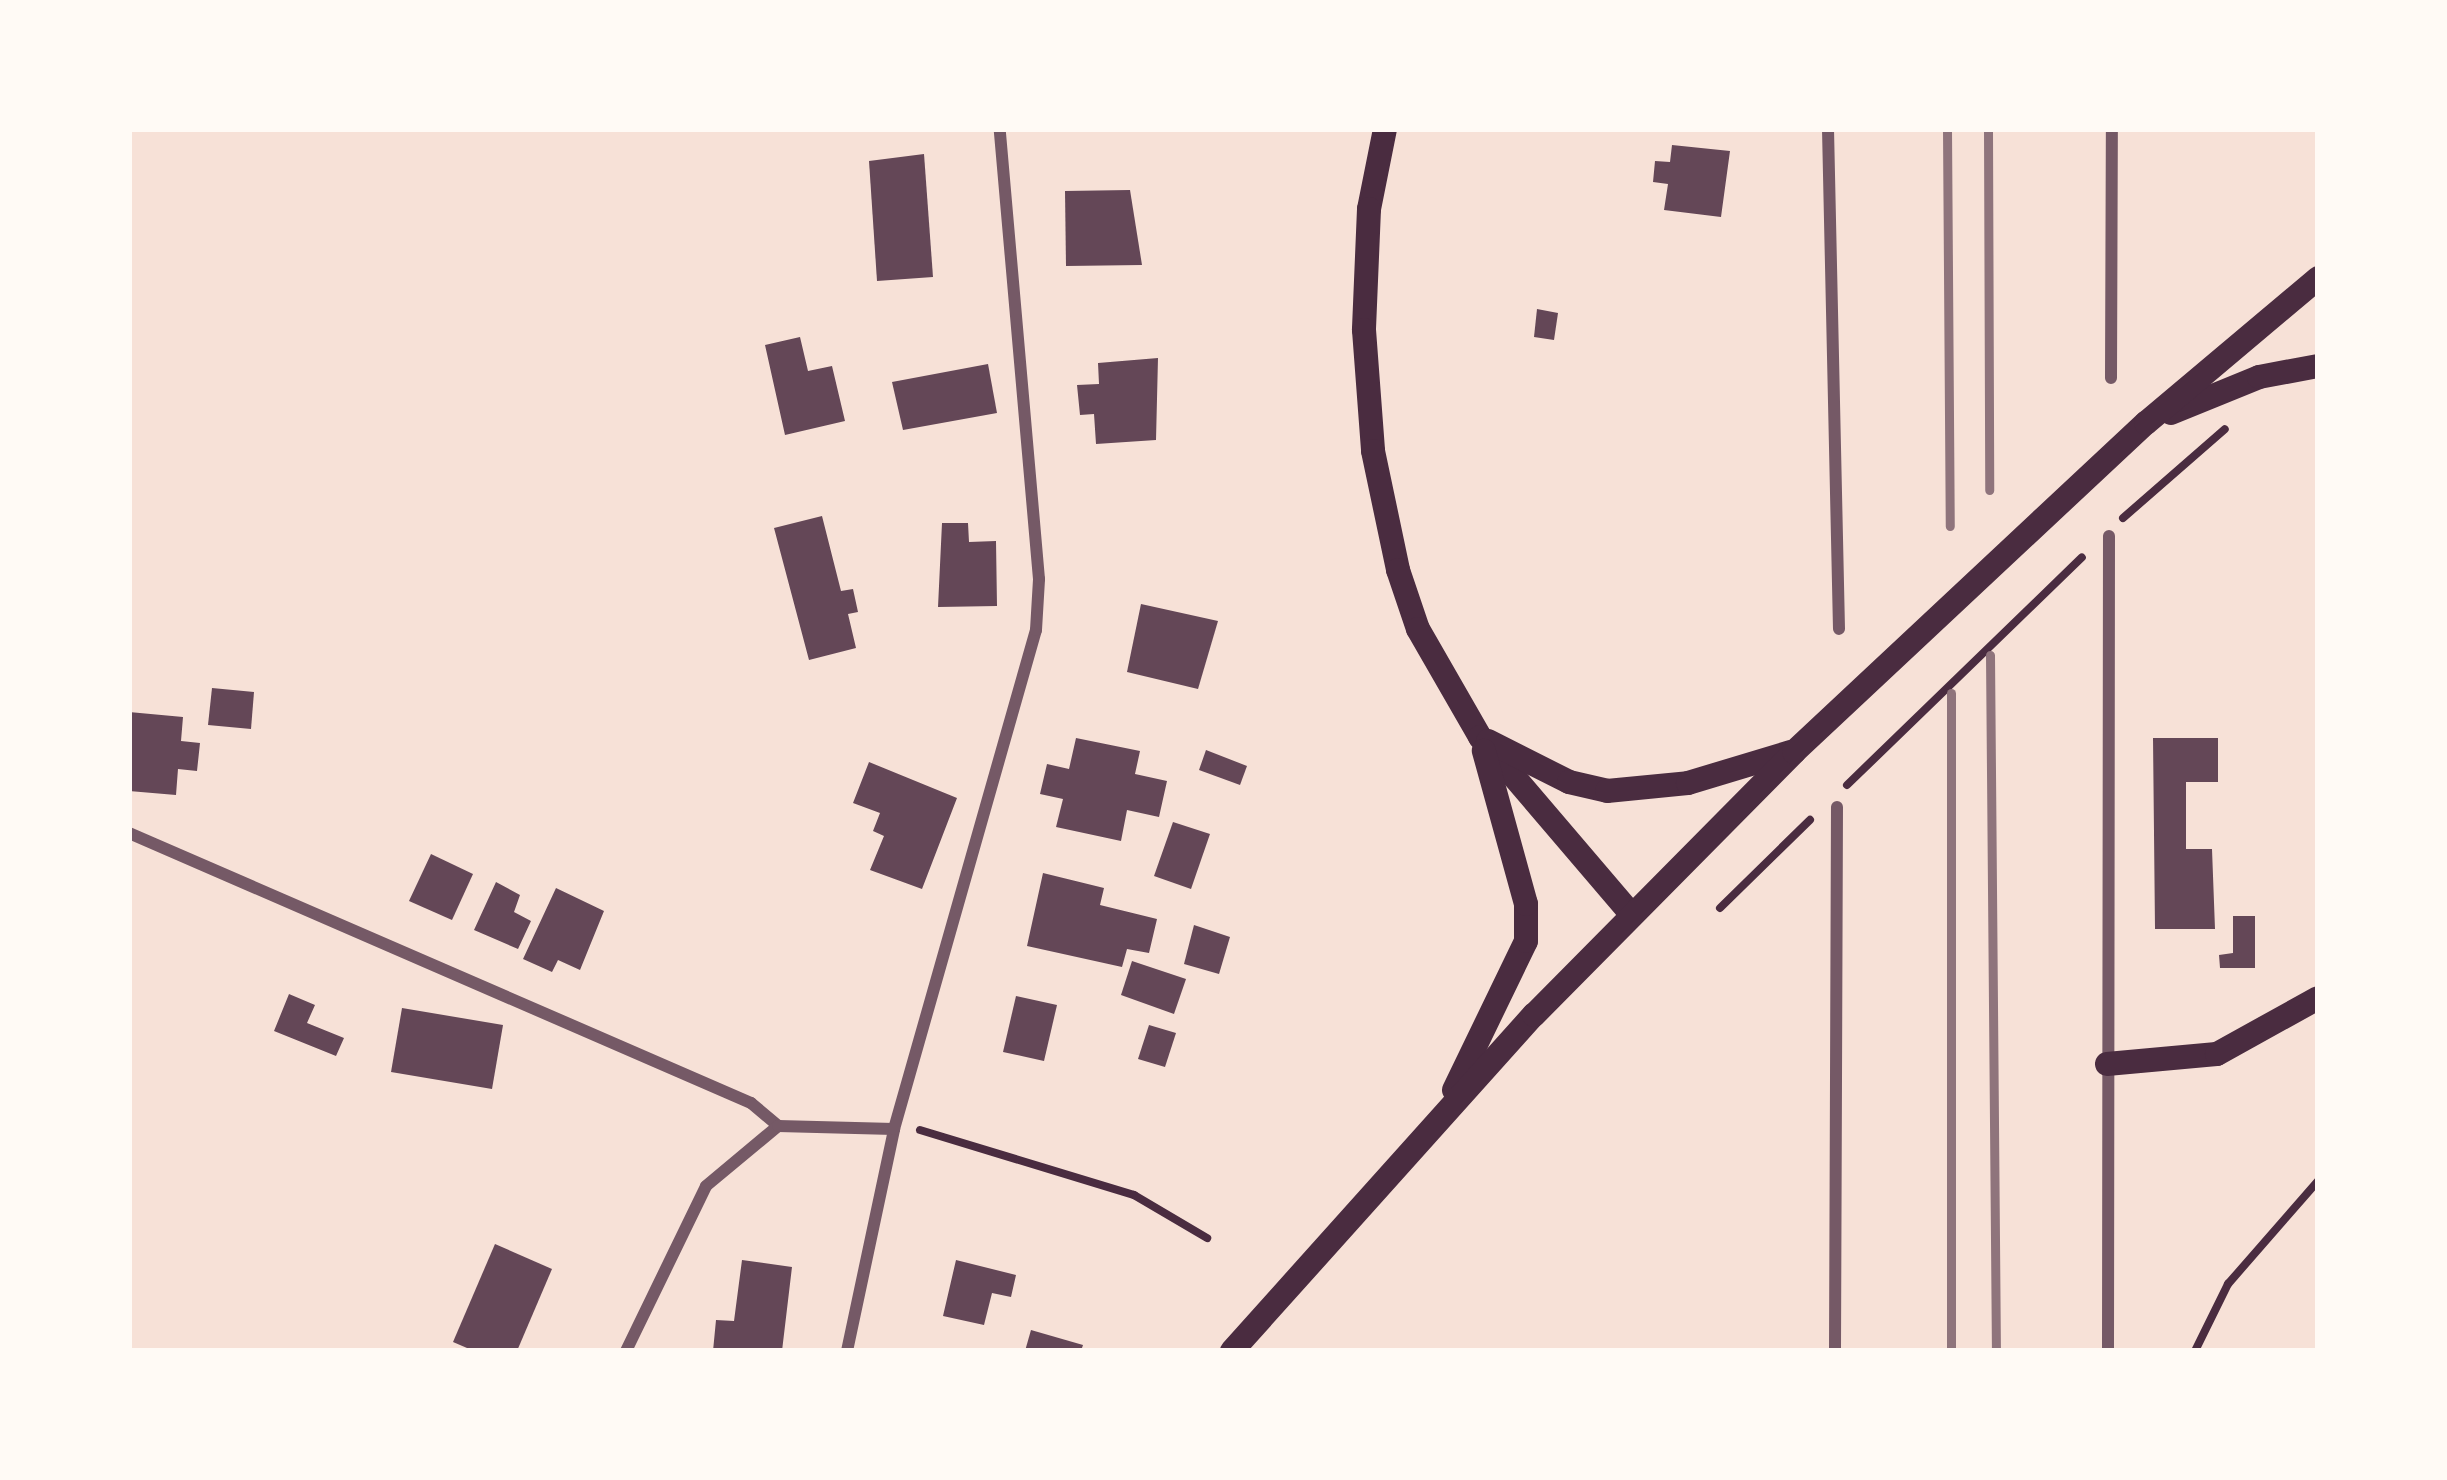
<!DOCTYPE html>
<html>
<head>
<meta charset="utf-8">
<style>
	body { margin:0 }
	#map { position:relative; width:2447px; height:1480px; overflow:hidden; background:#f7e1d7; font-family:Roboto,sans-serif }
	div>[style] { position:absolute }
	.building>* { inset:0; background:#644757 }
	.path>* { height:8px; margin:-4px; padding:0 4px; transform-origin:4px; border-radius:4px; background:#4a2c40 }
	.minor>* { height:12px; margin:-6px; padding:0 6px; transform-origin:6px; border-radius:6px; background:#755966 }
	.secondary>* { height:24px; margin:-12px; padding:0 12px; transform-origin:12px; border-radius:12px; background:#4a2c40 }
	.rail>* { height:9px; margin:-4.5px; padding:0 4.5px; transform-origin:4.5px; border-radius:4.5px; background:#8f747c }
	span { translate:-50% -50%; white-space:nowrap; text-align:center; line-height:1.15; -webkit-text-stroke:10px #fffaf5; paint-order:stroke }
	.frame { position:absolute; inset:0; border:132px solid #fffaf5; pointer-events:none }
</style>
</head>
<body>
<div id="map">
	<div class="building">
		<i style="clip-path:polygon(1672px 145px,1730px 151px,1721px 217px,1664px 210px,1668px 184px,1653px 182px,1655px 161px,1670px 162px)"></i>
		<i style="clip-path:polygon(924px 154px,933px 277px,877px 281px,869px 161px)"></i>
		<i style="clip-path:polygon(1130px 190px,1142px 265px,1066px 266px,1065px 191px)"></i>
		<i style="clip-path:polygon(1537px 309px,1558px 313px,1554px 340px,1534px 337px)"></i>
		<i style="clip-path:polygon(800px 337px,808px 371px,832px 366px,845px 421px,785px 435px,765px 345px)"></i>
		<i style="clip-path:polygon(1158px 358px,1156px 440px,1096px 444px,1094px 414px,1080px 415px,1077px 385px,1099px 384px,1098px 363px)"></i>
		<i style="clip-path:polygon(988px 364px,997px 413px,903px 430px,892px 382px)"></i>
		<i style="clip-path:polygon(822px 516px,841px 591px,853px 589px,858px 612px,848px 614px,856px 648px,809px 660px,774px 528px)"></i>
		<i style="clip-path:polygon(942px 523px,968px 523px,969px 542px,996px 541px,997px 606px,938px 607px)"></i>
		<i style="clip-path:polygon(1141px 604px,1218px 621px,1198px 689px,1127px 672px)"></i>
		<i style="clip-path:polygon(212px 688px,254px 692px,251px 729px,208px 725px)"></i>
		<i style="clip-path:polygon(129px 712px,183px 717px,181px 741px,200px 743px,197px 771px,178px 769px,176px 795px,129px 791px)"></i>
		<i style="clip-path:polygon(1076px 738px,1140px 751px,1135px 774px,1167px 781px,1159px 817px,1127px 810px,1121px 841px,1056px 827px,1063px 799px,1040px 794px,1047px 764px,1069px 769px)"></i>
		<i style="clip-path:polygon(2153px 738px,2218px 738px,2218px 782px,2186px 782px,2186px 849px,2212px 849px,2215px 929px,2155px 929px)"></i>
		<i style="clip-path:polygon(1206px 750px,1247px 766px,1240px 785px,1199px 770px)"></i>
		<i style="clip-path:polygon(869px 762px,957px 798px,922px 889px,870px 870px,884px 836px,873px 831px,880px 813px,853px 803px)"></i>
		<i style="clip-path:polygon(1173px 822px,1210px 834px,1191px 889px,1154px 876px)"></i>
		<i style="clip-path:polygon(431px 854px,473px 874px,452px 920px,409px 901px)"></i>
		<i style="clip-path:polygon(1043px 873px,1104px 888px,1100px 905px,1157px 919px,1149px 953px,1127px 949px,1122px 967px,1027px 946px)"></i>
		<i style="clip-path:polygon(496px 882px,520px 895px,514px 912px,531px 921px,518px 949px,474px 930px)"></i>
		<i style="clip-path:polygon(556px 888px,604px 911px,580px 970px,558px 960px,552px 972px,523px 959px)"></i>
		<i style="clip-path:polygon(2233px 916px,2255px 916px,2255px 968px,2220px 968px,2219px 955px,2233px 953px)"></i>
		<i style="clip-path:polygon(1194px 925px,1230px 937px,1219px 974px,1184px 964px)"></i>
		<i style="clip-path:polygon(1132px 961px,1186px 979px,1174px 1014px,1121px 995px)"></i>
		<i style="clip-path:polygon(289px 994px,315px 1005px,307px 1023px,344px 1038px,336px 1056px,274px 1031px)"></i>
		<i style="clip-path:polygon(1016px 996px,1057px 1005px,1044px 1061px,1003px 1052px)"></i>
		<i style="clip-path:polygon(402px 1008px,503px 1025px,492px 1089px,391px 1072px)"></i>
		<i style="clip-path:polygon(1149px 1025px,1176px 1033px,1165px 1067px,1138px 1059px)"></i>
		<i style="clip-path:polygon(495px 1244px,552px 1269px,517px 1351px,474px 1351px,453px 1342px)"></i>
		<i style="clip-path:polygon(742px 1260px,792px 1267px,782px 1351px,713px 1351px,716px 1320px,734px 1321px)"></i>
		<i style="clip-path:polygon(956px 1260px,1016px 1275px,1011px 1297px,992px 1293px,984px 1325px,943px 1316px)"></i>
		<i style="clip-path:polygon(1031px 1330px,1083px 1345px,1081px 1351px,1025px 1351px)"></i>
	</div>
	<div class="path">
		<i style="left:2123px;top:518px;width:135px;rotate:-41.1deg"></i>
		<i style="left:1847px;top:785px;width:327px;rotate:-44.1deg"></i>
		<i style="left:1720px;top:908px;width:126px;rotate:-44.4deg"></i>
		<i style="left:920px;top:1130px;width:224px;rotate:16.9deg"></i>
		<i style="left:1134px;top:1195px;width:85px;rotate:30.5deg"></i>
		<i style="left:2195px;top:1351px;width:75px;rotate:-63.8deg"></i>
		<i style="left:2228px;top:1284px;width:137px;rotate:-48.9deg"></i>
	</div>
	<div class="minor">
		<i style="left:1828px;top:129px;width:500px;rotate:88.74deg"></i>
		<i style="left:2111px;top:378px;width:249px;rotate:-89.8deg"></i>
		<i style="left:129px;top:833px;width:678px;rotate:23.46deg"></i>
		<i style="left:751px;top:1103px;width:35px;rotate:40deg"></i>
		<i style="left:626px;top:1351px;width:183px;rotate:-64.1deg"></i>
		<i style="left:706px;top:1186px;width:94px;rotate:-39.8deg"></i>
		<i style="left:778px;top:1126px;width:116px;rotate:1.5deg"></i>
		<i style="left:847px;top:1351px;width:227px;rotate:-78deg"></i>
		<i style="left:894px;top:1129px;width:519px;rotate:-74.12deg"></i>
		<i style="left:1036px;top:630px;width:51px;rotate:-86.6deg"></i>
		<i style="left:1039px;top:579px;width:452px;rotate:-95deg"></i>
		<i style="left:1835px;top:1351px;width:544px;rotate:-89.79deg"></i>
		<i style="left:2108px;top:1351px;width:815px;rotate:-89.93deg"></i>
	</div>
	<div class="secondary">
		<i style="left:1385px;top:129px;width:82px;rotate:101.3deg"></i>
		<i style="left:1369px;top:209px;width:121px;rotate:92.4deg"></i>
		<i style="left:1364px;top:330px;width:121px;rotate:85.7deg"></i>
		<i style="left:1373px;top:451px;width:122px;rotate:78.1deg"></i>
		<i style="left:1398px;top:570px;width:62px;rotate:71.3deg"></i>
		<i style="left:1418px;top:629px;width:125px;rotate:60.1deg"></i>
		<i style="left:1480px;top:737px;width:233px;rotate:49.5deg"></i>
		<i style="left:2171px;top:413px;width:95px;rotate:-22.2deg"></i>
		<i style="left:2259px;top:377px;width:60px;rotate:-10.6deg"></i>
		<i style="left:1488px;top:741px;width:91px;rotate:26.8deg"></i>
		<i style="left:1569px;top:782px;width:39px;rotate:13deg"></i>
		<i style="left:1607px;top:791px;width:81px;rotate:-5.6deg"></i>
		<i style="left:1688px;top:783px;width:108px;rotate:-16.8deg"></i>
		<i style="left:2107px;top:1064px;width:110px;rotate:-5.2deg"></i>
		<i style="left:2217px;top:1054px;width:115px;rotate:-29deg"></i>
		<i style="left:1454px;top:1090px;width:165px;rotate:-64.2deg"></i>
		<i style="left:1526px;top:941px;width:37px;rotate:-90deg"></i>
		<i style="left:1526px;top:904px;width:159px;rotate:-105.4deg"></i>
		<i style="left:1232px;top:1351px;width:452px;rotate:-48.1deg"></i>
		<i style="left:1534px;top:1015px;width:370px;rotate:-45.3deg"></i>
		<i style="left:1794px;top:752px;width:482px;rotate:-43.1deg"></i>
		<i style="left:2146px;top:423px;width:225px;rotate:-40.1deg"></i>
	</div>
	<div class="rail">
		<i style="left:1947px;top:129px;width:397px;rotate:89.6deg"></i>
		<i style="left:1988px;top:129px;width:361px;rotate:89.8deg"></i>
		<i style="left:1990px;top:655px;width:696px;rotate:89.51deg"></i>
		<i style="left:1951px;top:693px;width:658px;rotate:90deg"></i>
	</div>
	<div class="frame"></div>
</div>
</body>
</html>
